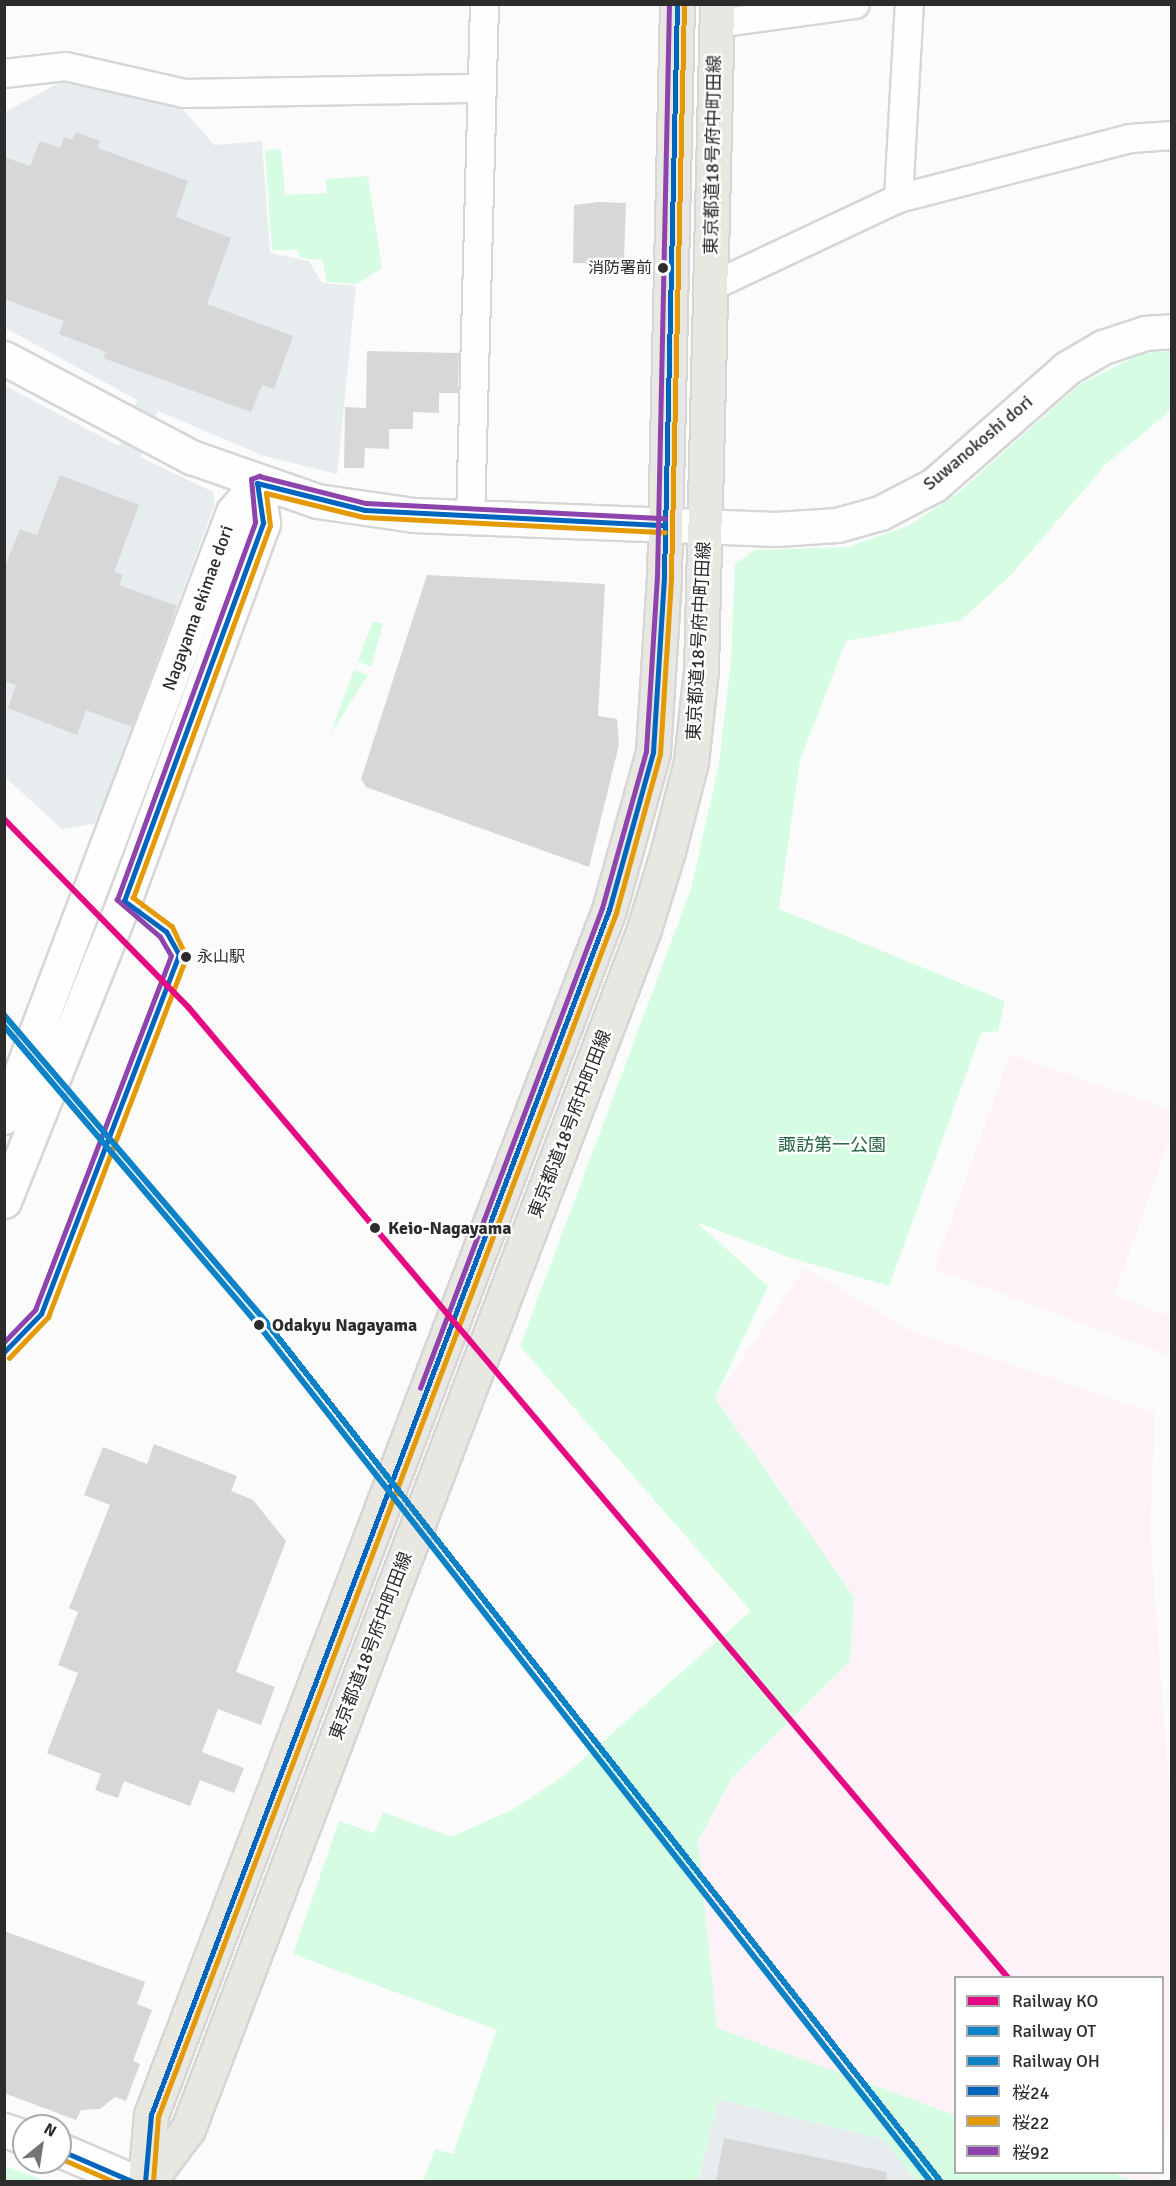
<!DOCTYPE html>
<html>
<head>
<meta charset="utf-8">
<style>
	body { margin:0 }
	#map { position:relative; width:1176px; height:2186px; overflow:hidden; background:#fbfbfb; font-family:Signika,"Noto Sans JP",sans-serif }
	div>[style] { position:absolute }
	.built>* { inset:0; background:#e7ecee }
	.education>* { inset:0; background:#fdf2f7 }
	.green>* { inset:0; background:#d6fde4 }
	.building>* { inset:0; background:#d7d7d8 }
	.roads { filter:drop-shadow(2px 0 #d6d6d6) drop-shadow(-2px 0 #d6d6d6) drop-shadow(0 2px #d6d6d6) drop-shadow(0 -2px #d6d6d6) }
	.minor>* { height:27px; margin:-13.5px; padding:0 13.5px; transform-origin:13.5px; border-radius:13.5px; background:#fefefe }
	.tertiary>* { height:33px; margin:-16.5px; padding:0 16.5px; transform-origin:16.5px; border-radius:16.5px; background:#fefefe }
	.primary>* { height:33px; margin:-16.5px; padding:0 16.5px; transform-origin:16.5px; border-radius:16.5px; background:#e9e7e1 }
	.bus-1>* { height:4.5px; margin:-2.25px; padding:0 2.25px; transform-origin:2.25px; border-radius:2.25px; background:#0065bd }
	.bus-2>* { height:4.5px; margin:-2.25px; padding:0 2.25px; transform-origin:2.25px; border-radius:2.25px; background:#e39a04 }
	.bus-3>* { height:4.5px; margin:-2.25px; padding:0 2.25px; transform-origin:2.25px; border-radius:2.25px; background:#8e44ad }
	.rail-1>* { height:6px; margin:-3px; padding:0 3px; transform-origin:3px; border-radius:3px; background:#e50b84 }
	.rail-2>* { height:6px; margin:-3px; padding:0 3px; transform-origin:3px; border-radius:3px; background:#0d82c7 }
	.rail-3>* { height:6px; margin:-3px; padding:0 3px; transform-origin:3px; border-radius:3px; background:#0d82c7 }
	.dots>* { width:16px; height:16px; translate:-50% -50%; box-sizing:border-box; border:3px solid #fff; border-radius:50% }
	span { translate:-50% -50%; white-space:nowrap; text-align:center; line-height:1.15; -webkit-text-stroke:4.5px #fff; paint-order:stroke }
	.bus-label { font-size:16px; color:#2c2c2d }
	.right { translate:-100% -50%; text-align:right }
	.left { translate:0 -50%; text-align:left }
	.street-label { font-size:18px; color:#2c2c2d }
	.park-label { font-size:18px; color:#266643 }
	.stop-label { font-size:18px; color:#2c2c2d; font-weight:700 }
	.frame { position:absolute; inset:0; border:6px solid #2c2c2d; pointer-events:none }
	.legend { position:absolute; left:954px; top:1976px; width:210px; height:198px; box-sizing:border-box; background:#fff; border:2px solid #ababab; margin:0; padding:8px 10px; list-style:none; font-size:18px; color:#2c2c2d }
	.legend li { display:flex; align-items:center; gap:12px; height:30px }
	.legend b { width:30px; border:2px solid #ababab }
	.north { position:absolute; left:12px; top:2114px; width:60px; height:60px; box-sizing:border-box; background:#fff; border:2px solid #ababab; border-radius:50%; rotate:30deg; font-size:16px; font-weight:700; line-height:24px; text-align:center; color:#2c2c2d }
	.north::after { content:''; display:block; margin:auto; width:21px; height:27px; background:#747475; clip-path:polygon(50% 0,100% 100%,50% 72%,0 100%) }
</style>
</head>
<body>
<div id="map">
	<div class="built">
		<i style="clip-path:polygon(63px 81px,179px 105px,214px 145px,262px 141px,270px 253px,309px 261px,322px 283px,356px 286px,337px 474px,264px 456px,158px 411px,140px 457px,213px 492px,215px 503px,97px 823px,62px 829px,5px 777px,4px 385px,119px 446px,137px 400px,5px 328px,5px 112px)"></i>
		<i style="clip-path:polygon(718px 2099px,884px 2139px,916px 2181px,698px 2182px)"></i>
	</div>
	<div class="education">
		<i style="clip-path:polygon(1010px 1054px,1171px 1110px,1171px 1136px,1114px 1295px,1171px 1317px,1168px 1355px,934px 1269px)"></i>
		<i style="clip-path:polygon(805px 1268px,909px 1330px,1155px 1413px,1150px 1532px,1172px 1826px,1172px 2101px,1163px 2155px,1162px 1978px,956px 1978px,955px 2115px,717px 2028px,698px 1841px,732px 1778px,850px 1660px,854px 1597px,715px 1398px)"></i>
		<i style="clip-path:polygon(1111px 2173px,1160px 2173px,1158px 2182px,1135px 2181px)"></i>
	</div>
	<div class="green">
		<i style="clip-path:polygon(281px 149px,285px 195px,327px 193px,326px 179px,368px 176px,382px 268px,357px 284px,327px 282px,322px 260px,300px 258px,297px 250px,272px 250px,265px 150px)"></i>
		<i style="clip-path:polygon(1171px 350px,1171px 410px,1107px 463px,1010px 576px,961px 620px,846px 641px,800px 760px,779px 909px,1005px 1001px,998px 1031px,981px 1033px,889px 1286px,788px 1257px,696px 1222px,768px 1286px,715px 1398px,854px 1597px,850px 1661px,732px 1778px,698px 1841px,717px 2028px,955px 2115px,956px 2172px,1111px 2173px,1135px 2181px,916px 2181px,884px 2139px,718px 2099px,698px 2181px,423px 2181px,435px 2149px,453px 2154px,497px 2030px,293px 1954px,339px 1821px,374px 1833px,383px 1812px,451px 1837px,514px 1809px,565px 1775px,751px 1611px,520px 1346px,691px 889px,719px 764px,731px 660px,735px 564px,755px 550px,848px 547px,908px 526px,958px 493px,1079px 385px,1141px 354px)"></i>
		<i style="clip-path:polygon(373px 621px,383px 624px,371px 667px,358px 661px)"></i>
		<i style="clip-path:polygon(354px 670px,368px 675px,330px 735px)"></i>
		<i style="clip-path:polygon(4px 2166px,5px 2166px,46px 2181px,5px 2181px)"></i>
	</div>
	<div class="building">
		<i style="clip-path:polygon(76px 132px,100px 141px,98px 148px,188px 181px,176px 217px,231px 238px,207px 304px,293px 336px,274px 389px,262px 385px,251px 412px,103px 358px,106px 352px,59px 334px,64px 321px,4px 299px,4px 157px,30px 166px,40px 141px,60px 148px,64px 137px,72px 140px)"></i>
		<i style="clip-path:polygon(598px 202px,626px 203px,624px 258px,620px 264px,573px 263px,574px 205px)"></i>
		<i style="clip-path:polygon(367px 351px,459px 353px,458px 393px,439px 393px,439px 413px,413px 412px,413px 429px,389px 429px,389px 449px,365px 448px,364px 468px,344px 468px,345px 407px,366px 408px)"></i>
		<i style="clip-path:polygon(60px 475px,139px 505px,114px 572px,123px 575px,119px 585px,177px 606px,132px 727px,86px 710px,77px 735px,8px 708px,16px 685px,4px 681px,4px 569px,20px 529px,37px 535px)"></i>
		<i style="clip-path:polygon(427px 575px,605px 584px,598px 716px,617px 719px,619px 745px,589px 867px,366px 787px,361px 779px)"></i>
		<i style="clip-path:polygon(154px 1444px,237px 1476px,231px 1491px,253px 1500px,286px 1541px,236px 1672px,275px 1687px,261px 1725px,218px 1709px,202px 1752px,244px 1768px,234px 1793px,200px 1780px,190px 1806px,124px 1781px,118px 1798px,95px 1790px,101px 1774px,47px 1753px,78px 1673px,58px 1665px,78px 1612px,69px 1608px,110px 1505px,84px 1495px,103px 1447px,147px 1464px)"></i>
		<i style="clip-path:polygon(4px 1931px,145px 1982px,137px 2004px,152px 2010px,133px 2061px,140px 2064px,126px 2101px,115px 2097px,100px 2109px,81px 2110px,76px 2120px,4px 2093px)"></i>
		<i style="clip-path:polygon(724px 2138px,887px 2172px,886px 2181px,716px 2181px)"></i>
	</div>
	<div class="roads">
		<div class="minor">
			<i style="left:716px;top:23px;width:140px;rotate:-7.8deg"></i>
			<i style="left:4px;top:73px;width:61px;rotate:-6.5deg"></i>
			<i style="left:65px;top:66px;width:122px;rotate:12.8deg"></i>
			<i style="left:184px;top:93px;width:298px;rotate:-1deg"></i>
			<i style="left:898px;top:198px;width:194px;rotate:-86.8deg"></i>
			<i style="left:711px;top:286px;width:207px;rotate:-25.2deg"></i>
			<i style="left:898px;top:198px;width:240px;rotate:-14.5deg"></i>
			<i style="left:1130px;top:138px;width:42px;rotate:-4.1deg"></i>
			<i style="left:470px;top:518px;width:514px;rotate:-88.44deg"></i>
		</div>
		<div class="tertiary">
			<i style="left:4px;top:358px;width:212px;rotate:27.9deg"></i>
			<i style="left:191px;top:457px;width:133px;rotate:19.2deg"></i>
			<i style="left:317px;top:501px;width:98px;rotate:8.2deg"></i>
			<i style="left:414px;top:515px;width:362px;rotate:2.2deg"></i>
			<i style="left:776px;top:529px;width:61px;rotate:-3.8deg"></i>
			<i style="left:837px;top:525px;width:45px;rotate:-15.6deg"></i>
			<i style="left:880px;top:513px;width:61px;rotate:-27.4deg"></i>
			<i style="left:934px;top:485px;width:177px;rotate:-41.3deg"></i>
			<i style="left:1067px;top:368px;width:42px;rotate:-30.3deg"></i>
			<i style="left:1103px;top:347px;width:44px;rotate:-18.4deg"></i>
			<i style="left:1145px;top:333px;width:27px;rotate:-4deg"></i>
			<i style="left:4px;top:1117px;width:647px;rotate:-69.27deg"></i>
			<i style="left:233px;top:512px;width:38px;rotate:-50deg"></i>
			<i style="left:4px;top:1201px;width:323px;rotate:-68.2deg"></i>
			<i style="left:124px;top:901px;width:403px;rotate:-69.8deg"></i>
			<i style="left:263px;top:523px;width:40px;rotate:-98.5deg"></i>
			<i style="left:4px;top:2130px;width:21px;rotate:19deg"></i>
			<i style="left:60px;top:2150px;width:82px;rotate:23.1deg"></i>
		</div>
		<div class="primary">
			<i style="left:145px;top:2182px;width:67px;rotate:-84.9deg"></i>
			<i style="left:151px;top:2115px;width:1289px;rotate:-69.19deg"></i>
			<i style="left:609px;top:910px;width:164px;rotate:-74.4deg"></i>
			<i style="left:653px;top:752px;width:175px;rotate:-86.4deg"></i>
			<i style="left:664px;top:577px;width:573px;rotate:-88.7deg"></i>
			<i style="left:148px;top:2182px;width:66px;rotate:-53deg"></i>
			<i style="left:188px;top:2129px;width:1284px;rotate:-69.19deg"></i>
			<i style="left:644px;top:929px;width:82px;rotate:-72.9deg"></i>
			<i style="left:668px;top:851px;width:92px;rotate:-75.5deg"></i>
			<i style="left:691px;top:762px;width:93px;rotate:-83.8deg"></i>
			<i style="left:701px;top:670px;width:666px;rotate:-88.62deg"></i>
		</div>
	</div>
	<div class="bus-1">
		<i style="left:4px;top:1352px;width:53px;rotate:-45.8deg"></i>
		<i style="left:41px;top:1314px;width:385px;rotate:-69deg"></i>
		<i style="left:179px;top:955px;width:26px;rotate:-119deg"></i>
		<i style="left:166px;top:932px;width:52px;rotate:-143.6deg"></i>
		<i style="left:124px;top:901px;width:403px;rotate:-69.8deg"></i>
		<i style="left:263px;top:523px;width:40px;rotate:-98.5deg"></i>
		<i style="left:257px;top:483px;width:111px;rotate:14deg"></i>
		<i style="left:365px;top:510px;width:300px;rotate:2.9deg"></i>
		<i style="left:60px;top:2150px;width:81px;rotate:23.4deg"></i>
		<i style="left:145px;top:2182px;width:67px;rotate:-84.9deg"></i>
		<i style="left:151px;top:2115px;width:1289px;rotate:-69.19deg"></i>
		<i style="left:609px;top:910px;width:164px;rotate:-74.4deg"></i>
		<i style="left:653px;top:752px;width:175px;rotate:-86.4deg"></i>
		<i style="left:664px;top:577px;width:573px;rotate:-88.7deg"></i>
	</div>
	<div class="bus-2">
		<i style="left:9px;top:1358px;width:57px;rotate:-46.4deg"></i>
		<i style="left:48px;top:1317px;width:386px;rotate:-69deg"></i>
		<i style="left:186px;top:957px;width:33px;rotate:-115deg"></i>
		<i style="left:172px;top:927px;width:49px;rotate:-143.4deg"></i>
		<i style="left:133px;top:898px;width:396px;rotate:-69.8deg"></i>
		<i style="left:270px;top:526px;width:33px;rotate:-97deg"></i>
		<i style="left:266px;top:493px;width:101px;rotate:13.8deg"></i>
		<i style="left:364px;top:517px;width:301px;rotate:2.9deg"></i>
		<i style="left:60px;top:2158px;width:60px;rotate:23.6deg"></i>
		<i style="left:153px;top:2182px;width:65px;rotate:-85.6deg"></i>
		<i style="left:158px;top:2117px;width:1288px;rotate:-69.17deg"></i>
		<i style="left:616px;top:913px;width:165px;rotate:-74.5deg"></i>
		<i style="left:660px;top:754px;width:177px;rotate:-86.4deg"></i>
		<i style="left:671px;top:577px;width:573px;rotate:-88.7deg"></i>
	</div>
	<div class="bus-3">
		<i style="left:4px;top:1342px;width:45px;rotate:-45.9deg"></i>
		<i style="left:35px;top:1310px;width:379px;rotate:-69deg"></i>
		<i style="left:171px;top:956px;width:22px;rotate:-120deg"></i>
		<i style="left:160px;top:937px;width:57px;rotate:-139.3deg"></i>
		<i style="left:117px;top:900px;width:402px;rotate:-69.9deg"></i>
		<i style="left:255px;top:522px;width:43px;rotate:-95.3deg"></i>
		<i style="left:251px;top:479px;width:9px;rotate:-21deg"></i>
		<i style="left:259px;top:476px;width:110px;rotate:14.2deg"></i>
		<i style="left:366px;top:503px;width:299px;rotate:2.9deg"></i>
		<i style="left:420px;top:1388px;width:513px;rotate:-69.23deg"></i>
		<i style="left:602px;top:908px;width:163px;rotate:-74.3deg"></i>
		<i style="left:646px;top:751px;width:174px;rotate:-86.4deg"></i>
		<i style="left:657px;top:577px;width:573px;rotate:-88.8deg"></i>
	</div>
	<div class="rail-1">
		<i style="left:4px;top:819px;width:264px;rotate:45.6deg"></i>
		<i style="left:189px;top:1008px;width:1270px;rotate:49.82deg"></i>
	</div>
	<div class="rail-2">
		<i style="left:4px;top:1015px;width:404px;rotate:49.5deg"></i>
		<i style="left:266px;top:1322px;width:1093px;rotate:51.87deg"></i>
	</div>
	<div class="rail-3">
		<i style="left:4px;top:1026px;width:395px;rotate:49.6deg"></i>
		<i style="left:260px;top:1327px;width:1087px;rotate:51.88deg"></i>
	</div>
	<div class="dots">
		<i style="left:663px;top:268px;background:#2c2c2d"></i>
		<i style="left:186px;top:957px;background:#2c2c2d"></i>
		<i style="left:375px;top:1228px;background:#2c2c2d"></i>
		<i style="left:259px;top:1325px;background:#2c2c2d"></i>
	</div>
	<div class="bus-label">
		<span class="right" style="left:652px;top:268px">消防署前</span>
		<span class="left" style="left:197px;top:957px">永山駅</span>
	</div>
	<div class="street-label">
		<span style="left:713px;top:155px;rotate:-89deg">東京都道18号府中町田線</span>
		<span style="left:978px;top:443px;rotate:-40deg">Suwanokoshi dori</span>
		<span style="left:198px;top:608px;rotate:-70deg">Nagayama ekimae dori</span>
		<span style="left:699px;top:641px;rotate:-87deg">東京都道18号府中町田線</span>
		<span style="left:570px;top:1124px;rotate:-69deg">東京都道18号府中町田線</span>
		<span style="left:371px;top:1646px;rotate:-69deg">東京都道18号府中町田線</span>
	</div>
	<div class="park-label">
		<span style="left:832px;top:1145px">諏訪第一公園</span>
	</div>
	<div class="stop-label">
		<span class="left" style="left:388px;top:1228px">Keio-Nagayama</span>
		<span class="left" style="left:272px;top:1325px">Odakyu Nagayama</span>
	</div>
	<div class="frame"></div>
	<ul class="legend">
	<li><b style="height:8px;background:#e50b84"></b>Railway KO</li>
	<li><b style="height:8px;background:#0d82c7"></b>Railway OT</li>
	<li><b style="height:8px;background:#0d82c7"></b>Railway OH</li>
	<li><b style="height:8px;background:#0065bd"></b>桜24</li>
	<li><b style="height:8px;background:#e39a04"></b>桜22</li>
	<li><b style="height:8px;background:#8e44ad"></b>桜92</li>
	</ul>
	<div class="north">N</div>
</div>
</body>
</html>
